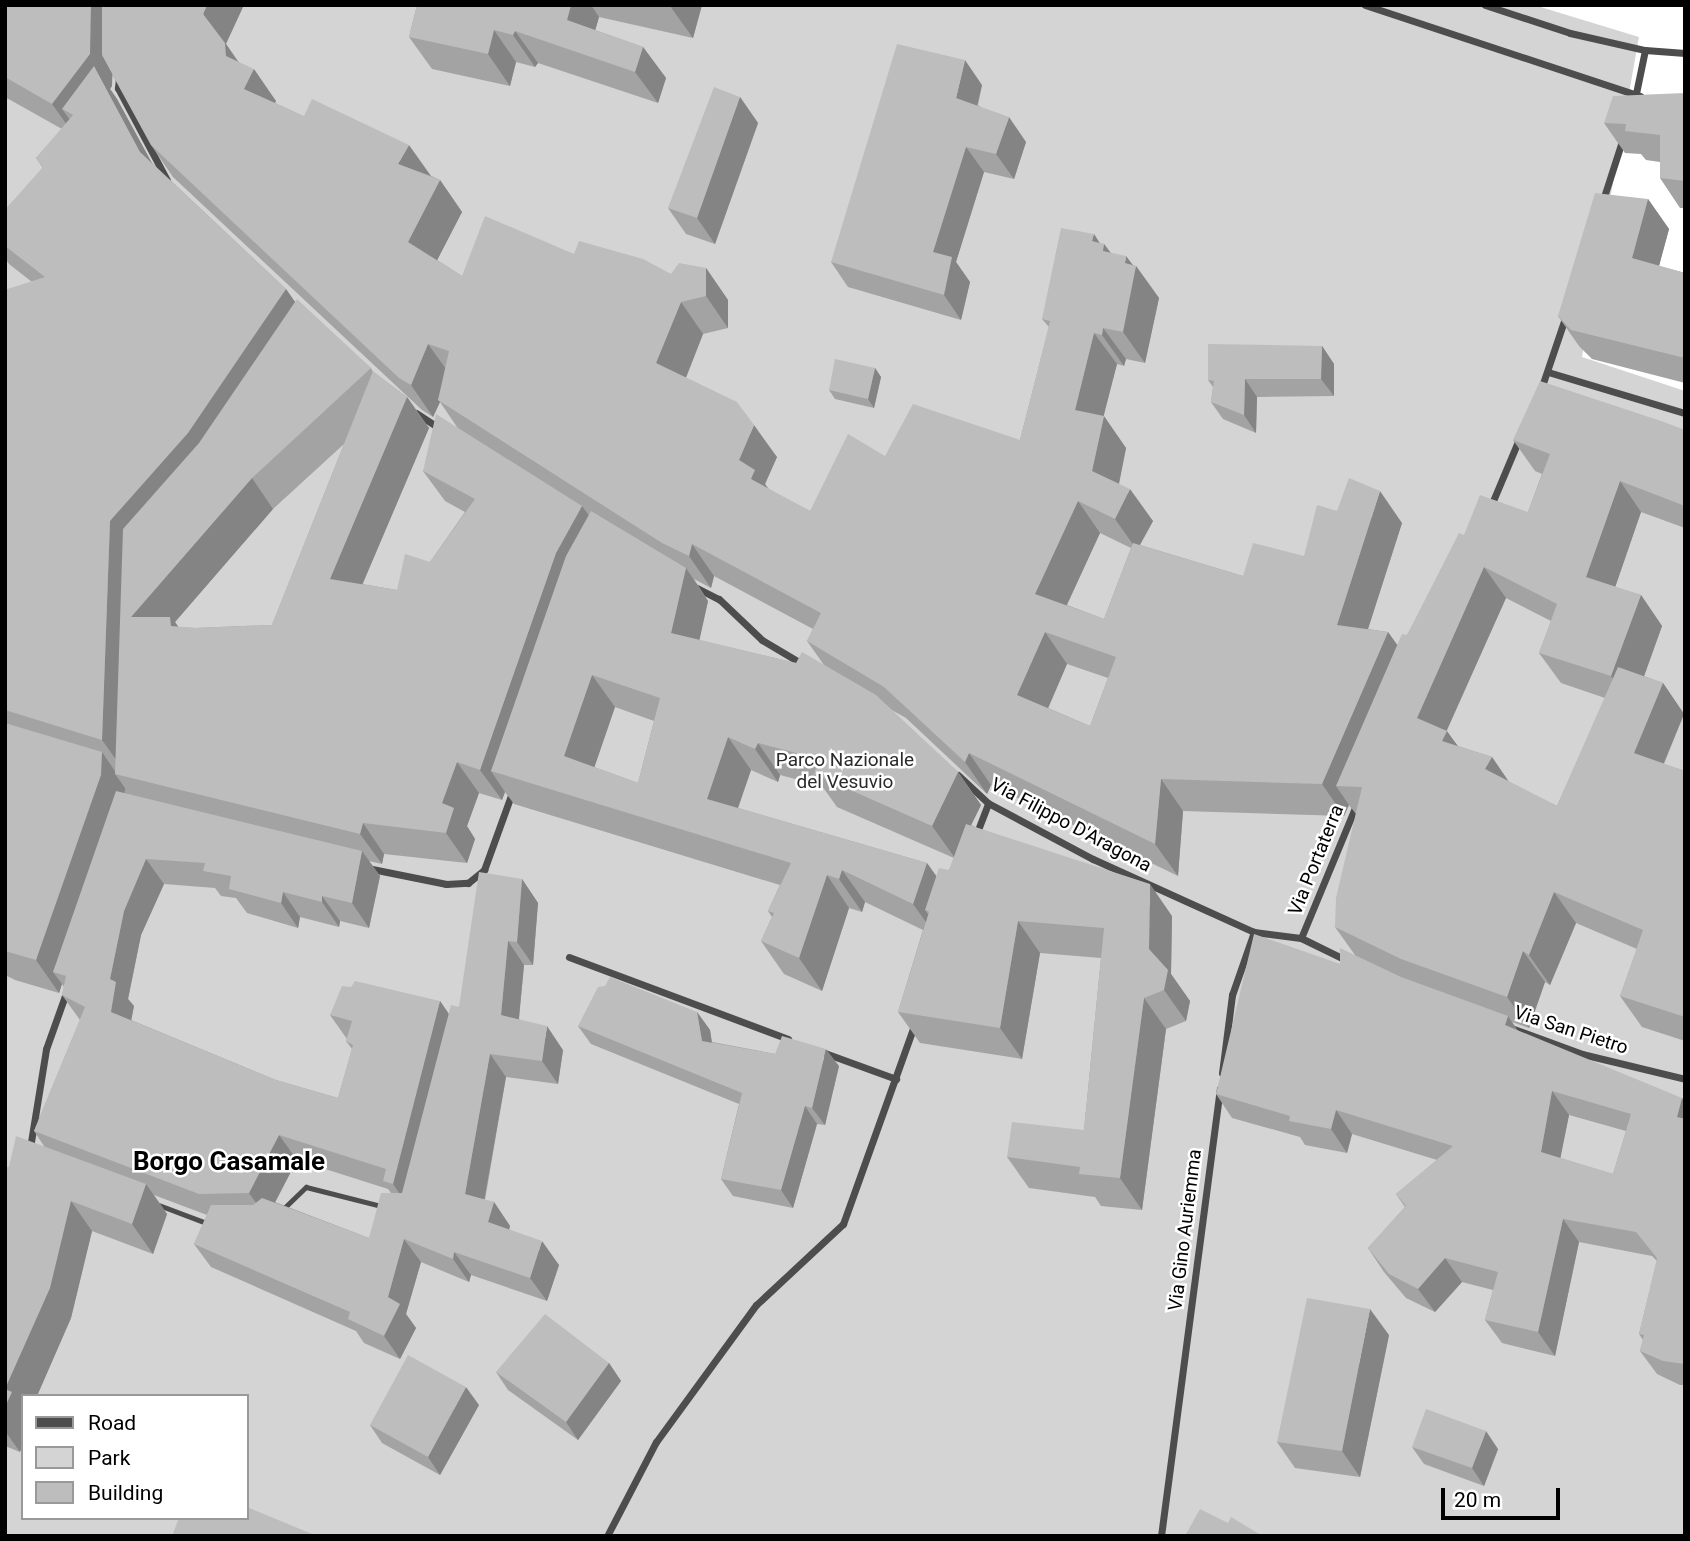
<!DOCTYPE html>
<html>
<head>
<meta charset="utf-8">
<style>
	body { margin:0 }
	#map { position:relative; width:1690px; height:1541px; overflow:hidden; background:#fff; font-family:Roboto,sans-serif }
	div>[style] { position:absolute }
	.green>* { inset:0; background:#d4d4d4 }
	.lane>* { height:5px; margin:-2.5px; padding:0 2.5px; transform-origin:2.5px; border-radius:2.5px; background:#4d4d4d }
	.street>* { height:7px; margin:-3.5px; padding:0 3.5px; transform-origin:3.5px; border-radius:3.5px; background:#4d4d4d }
	.wall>* { inset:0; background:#a3a3a3 }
	.shaded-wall>* { inset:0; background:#848484 }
	.building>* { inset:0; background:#bdbdbd }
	span { translate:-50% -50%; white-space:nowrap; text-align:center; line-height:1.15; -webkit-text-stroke:5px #fff; paint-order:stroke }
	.park-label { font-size:19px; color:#2b2b2b }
	.street-label { font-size:19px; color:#000 }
	.district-label { font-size:26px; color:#000; font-weight:700 }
	.frame { position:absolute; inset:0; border:7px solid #000; pointer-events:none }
	.legend { position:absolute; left:21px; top:1394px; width:228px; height:126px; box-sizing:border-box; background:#fff; border:2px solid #999; margin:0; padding:9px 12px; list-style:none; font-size:21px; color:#000 }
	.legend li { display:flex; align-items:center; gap:14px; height:35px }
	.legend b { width:35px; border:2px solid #999 }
	.scale { position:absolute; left:1441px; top:1488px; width:119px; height:32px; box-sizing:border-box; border:4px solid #000; border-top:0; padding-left:9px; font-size:21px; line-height:24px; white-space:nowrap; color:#000; -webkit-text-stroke:5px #fff; paint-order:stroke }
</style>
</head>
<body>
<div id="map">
	<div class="green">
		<i style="clip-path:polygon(evenodd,5px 5px,1534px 5px,1639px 37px,1582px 357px,1685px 391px,1685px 1536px,5px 1536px,5px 5px,23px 1396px,247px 1396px,247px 1518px,23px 1518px,23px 1396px)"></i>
	</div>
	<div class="lane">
		<i style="left:156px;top:1204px;width:57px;rotate:20.7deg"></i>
		<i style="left:283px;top:1209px;width:32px;rotate:-44deg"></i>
		<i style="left:306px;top:1187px;width:81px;rotate:14.2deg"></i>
	</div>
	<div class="street">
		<i style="left:1365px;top:5px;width:290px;rotate:18.3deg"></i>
		<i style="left:1485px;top:5px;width:89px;rotate:18.2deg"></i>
		<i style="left:1570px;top:33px;width:77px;rotate:12.8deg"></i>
		<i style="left:1645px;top:50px;width:40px;rotate:4.3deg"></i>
		<i style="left:119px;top:78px;width:10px;rotate:96deg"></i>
		<i style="left:118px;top:88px;width:104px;rotate:62deg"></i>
		<i style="left:1634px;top:103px;width:54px;rotate:-78.3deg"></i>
		<i style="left:1602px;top:203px;width:68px;rotate:-72.1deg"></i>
		<i style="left:1548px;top:372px;width:143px;rotate:16.7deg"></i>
		<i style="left:1541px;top:389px;width:78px;rotate:-71.3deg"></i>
		<i style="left:416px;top:413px;width:30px;rotate:33deg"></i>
		<i style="left:1490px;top:508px;width:75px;rotate:-67.2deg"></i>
		<i style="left:695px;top:587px;width:27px;rotate:27deg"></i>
		<i style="left:719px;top:599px;width:59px;rotate:43.6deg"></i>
		<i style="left:762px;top:640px;width:49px;rotate:30.8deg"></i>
		<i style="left:958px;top:775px;width:41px;rotate:43deg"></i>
		<i style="left:988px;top:803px;width:119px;rotate:28.1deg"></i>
		<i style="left:1093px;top:859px;width:177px;rotate:24.4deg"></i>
		<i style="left:1254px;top:932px;width:47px;rotate:7.3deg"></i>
		<i style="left:1301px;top:938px;width:52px;rotate:26.1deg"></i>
		<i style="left:976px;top:835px;width:34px;rotate:-69deg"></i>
		<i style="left:367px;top:868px;width:81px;rotate:11.4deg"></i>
		<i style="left:446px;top:884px;width:22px;rotate:-3deg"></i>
		<i style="left:468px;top:883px;width:21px;rotate:-39deg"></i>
		<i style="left:484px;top:870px;width:85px;rotate:-70.1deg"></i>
		<i style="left:1301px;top:938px;width:146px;rotate:-67.5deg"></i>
		<i style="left:569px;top:957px;width:234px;rotate:20.5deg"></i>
		<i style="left:1511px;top:1028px;width:76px;rotate:20.1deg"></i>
		<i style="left:1582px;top:1054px;width:106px;rotate:13.6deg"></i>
		<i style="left:822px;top:1052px;width:79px;rotate:20deg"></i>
		<i style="left:1222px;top:1073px;width:79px;rotate:-82.7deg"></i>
		<i style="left:1232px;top:995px;width:67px;rotate:-70.8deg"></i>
		<i style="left:30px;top:1148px;width:100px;rotate:-80.8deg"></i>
		<i style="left:46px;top:1049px;width:63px;rotate:-70.4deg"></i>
		<i style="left:607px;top:1536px;width:106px;rotate:-62.5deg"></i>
		<i style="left:656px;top:1442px;width:170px;rotate:-53.9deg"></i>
		<i style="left:756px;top:1305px;width:119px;rotate:-43deg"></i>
		<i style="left:843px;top:1224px;width:214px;rotate:-70.3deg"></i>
		<i style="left:1161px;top:1536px;width:451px;rotate:-82.5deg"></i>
	</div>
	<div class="wall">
		<i style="clip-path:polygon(evenodd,5px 5px,226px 44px,238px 61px,276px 101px,275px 103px,440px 180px,462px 212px,437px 260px,462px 276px,574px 254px,671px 274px,706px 268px,728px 300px,728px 328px,703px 334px,686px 378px,777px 457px,765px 484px,768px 489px,810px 511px,885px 456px,1020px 440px,1049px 327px,1042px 319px,1094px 234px,1099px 243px,1104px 244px,1111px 253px,1133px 265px,1136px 266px,1159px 298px,1145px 363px,1126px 359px,1124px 366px,1117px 364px,1103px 416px,1126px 448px,1119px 484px,1153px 521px,1140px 545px,1243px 576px,1304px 556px,1337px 511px,1402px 523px,1368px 629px,1388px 632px,1397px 645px,1407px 635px,1464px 535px,1528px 512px,1542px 474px,1535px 471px,1513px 440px,1685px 430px,1685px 528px,1641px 512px,1615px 587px,1641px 595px,1662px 626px,1644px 676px,1663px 683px,1684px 714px,1664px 764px,1685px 771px,1685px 1041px,1642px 1027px,1620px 996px,1637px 949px,1576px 923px,1550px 985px,1545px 982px,1529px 1028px,1512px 1022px,1518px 1031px,1685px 1101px,1685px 1385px,1680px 1385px,1657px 1374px,1640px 1351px,1643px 1340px,1639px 1334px,1657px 1261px,1652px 1256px,1579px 1242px,1555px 1356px,1502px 1343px,1485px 1320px,1493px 1290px,1462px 1282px,1435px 1312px,1406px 1298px,1384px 1272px,1368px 1248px,1405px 1207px,1396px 1194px,1437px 1160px,1352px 1134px,1347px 1153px,1305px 1145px,1300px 1137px,1232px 1118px,1216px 1094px,1340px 964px,1355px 955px,1335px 927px,1356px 814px,1349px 805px,1344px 816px,1183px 811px,1178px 876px,991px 785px,987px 794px,906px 718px,890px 709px,958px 772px,981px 805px,971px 825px,1172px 916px,1171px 974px,1190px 1001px,1186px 1021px,1166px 1029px,1142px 1210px,1101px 1206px,1095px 1197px,1029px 1188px,1007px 1157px,1084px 1130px,1101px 958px,1040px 953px,1022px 1059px,920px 1043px,898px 1012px,923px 930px,865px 902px,862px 912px,849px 908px,822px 991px,784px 974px,761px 941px,772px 917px,768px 911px,780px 885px,514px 804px,505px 792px,502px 800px,479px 793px,467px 826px,475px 839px,467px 863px,384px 854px,382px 864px,369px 861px,380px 876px,369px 928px,340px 921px,339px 927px,300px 917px,298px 928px,247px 913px,236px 898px,221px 896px,215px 888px,164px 884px,141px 935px,128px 999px,134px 1006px,131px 1020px,276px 1080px,338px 1098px,352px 1049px,346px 1041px,347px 1039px,330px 1015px,440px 1001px,449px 1014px,459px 1007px,522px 879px,538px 903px,533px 965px,524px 965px,519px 1019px,563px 1050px,558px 1084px,506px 1077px,485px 1200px,494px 1202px,510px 1226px,509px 1229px,559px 1265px,547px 1301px,471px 1275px,469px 1282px,421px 1262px,406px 1314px,416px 1328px,400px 1359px,364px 1343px,356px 1331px,211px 1267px,194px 1244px,207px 1215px,154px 1195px,167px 1214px,153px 1254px,92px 1231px,71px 1318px,37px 1396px,23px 1396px,20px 1452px,5px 1446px,5px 1167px,9px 1167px,44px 1146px,34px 1131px,80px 1020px,62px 995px,64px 987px,62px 984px,59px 993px,15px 980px,5px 975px,5px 290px,32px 282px,9px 264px,5px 258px,5px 210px,43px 168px,36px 158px,62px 129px,5px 97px,5px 5px,112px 74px,151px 145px,173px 177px,422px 410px,433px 417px,440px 402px,457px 427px,423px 471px,445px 501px,465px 512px,430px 562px,397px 590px,362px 584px,429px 428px,407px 397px,373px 372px,371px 368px,295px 302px,286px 289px,151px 162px,117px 99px,110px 89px,112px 86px,112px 74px,5px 5px,344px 444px,272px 625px,195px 628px,178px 627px,175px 622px,273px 509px,344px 444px,5px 5px,1100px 533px,1131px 548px,1104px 619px,1067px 605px,1100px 533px,5px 5px,714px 576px,813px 629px,807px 641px,824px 665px,796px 663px,699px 640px,708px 601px,694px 579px,711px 588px,714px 576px,5px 5px,1506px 598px,1551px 621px,1539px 653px,1561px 683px,1605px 698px,1557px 806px,1509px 782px,1492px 757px,1458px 746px,1446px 731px,1506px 598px,5px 5px,1067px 664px,1108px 678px,1090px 726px,1048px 708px,1067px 664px,5px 5px,615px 707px,654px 721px,638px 783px,594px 767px,615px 707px,5px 5px,751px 770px,778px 782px,780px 775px,822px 786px,837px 807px,954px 858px,949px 870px,936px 877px,927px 863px,738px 808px,751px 770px,5px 5px,1569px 1115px,1626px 1131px,1613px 1174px,1560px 1158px,1569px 1115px,5px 5px,297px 1160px,388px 1189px,391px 1193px,369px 1238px,275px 1202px,297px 1160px)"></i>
		<i style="clip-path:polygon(417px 5px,702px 5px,693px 38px,599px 17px,595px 30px,643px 47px,666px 78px,658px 103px,538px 63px,535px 67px,516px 62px,510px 86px,432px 69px,409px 37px)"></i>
		<i style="clip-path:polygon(982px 85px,978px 105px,1026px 142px,1014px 179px,984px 172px,956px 262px,970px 282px,961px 320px,848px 287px,831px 262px)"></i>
		<i style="clip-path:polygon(1685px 93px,1685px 208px,1680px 208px,1660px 178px,1660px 162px,1646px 160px,1641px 154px,1625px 153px,1604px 123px)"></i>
		<i style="clip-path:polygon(740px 97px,758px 123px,715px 244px,686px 234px,668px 208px)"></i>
		<i style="clip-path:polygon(1648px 199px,1669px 229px,1659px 266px,1685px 273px,1685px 383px,1592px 359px,1579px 346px,1558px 316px)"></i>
		<i style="clip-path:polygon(1322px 346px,1334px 364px,1334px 396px,1257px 397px,1256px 433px,1223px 419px,1211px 402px,1213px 387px,1208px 380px)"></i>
		<i style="clip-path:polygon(875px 368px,881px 377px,874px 408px,835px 399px,829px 390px)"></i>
		<i style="clip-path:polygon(697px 1012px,710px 1030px,712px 1042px,839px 1066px,825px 1125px,817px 1124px,793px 1208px,733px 1196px,721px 1179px,739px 1104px,591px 1044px,578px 1026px)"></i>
		<i style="clip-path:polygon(1389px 1335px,1360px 1477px,1295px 1468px,1277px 1442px)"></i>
		<i style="clip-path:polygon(609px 1363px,621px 1381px,578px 1440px,508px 1390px,496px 1372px)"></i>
		<i style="clip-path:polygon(479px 1405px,440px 1475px,382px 1443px,370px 1425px)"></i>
		<i style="clip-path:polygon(1412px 1447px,1498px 1449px,1484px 1486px,1424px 1464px)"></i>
	</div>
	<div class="shaded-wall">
		<i style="clip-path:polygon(91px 5px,115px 5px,112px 86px,110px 89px,117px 99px,164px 185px,73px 115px,62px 109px,78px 131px,75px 136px,52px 104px)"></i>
		<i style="clip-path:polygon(207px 5px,244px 5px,226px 44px,247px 75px,254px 69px,276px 101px,266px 121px,244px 89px,203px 14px)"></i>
		<i style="clip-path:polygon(571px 5px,591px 5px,599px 17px,589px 52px,567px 20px)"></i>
		<i style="clip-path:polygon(671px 5px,702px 5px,693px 38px,670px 6px)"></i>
		<i style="clip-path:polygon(494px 30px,516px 62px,510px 86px,488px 54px)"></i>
		<i style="clip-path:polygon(515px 31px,538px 63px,535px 67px,513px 35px)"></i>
		<i style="clip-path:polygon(643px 47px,666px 78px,658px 103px,635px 72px)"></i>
		<i style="clip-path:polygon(965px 60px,982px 85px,973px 123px,956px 98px)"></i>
		<i style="clip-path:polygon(740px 97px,758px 123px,715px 244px,697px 218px)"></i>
		<i style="clip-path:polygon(1009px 117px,1026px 142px,1014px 179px,996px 154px)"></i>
		<i style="clip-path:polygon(409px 145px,431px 176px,398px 164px)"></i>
		<i style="clip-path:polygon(966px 147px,984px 172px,956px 262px,970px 282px,961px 320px,944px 295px,933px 252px)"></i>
		<i style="clip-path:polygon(440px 180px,462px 212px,430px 274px,408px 242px)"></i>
		<i style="clip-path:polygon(1648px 199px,1669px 229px,1653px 288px,1632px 258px)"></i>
		<i style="clip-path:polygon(1094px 234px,1103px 248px,1104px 244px,1127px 275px,1092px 241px)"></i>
		<i style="clip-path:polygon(1126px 256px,1136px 269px,1136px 266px,1159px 298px,1145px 363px,1123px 332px,1125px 263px)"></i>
		<i style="clip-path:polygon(706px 268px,728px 300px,728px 328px,706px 296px)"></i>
		<i style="clip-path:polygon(286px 289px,309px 322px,133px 554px,125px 772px,102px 740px,110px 521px)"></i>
		<i style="clip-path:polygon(681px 302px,703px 334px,679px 395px,656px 363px)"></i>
		<i style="clip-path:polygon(1103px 328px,1126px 359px,1124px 366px,1102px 335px)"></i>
		<i style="clip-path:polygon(1094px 333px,1117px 364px,1097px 442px,1075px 410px)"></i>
		<i style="clip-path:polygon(428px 344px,451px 376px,438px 400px,440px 402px,433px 417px,411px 385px)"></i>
		<i style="clip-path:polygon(1322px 346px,1334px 364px,1334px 396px,1321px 379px)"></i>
		<i style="clip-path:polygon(875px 368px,881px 377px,874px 408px,868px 399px)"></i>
		<i style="clip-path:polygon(1245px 379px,1257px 397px,1256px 433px,1244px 415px)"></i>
		<i style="clip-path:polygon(407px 397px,429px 428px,352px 609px,330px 579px)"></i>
		<i style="clip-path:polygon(1104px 416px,1126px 448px,1115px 503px,1092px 471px)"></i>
		<i style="clip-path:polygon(754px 425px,777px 457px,765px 484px,778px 502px,751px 479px,739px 460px)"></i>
		<i style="clip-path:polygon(252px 478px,273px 509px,175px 622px,192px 647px,131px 617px)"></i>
		<i style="clip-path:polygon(1620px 481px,1641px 512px,1608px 608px,1586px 577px)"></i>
		<i style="clip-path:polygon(1130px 489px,1153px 521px,1137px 550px,1115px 519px)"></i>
		<i style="clip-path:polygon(1380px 491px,1402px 523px,1359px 657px,1337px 625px)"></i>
		<i style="clip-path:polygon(1078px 501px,1100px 533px,1057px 626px,1035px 594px)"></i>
		<i style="clip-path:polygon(582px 506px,604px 536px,491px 771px,505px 792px,502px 800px,480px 770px,556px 553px)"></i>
		<i style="clip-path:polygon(692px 544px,714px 576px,711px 588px,689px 556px)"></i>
		<i style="clip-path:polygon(1484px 567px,1506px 598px,1439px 748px,1417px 718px)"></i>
		<i style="clip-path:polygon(686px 568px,708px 601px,694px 665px,671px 633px)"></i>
		<i style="clip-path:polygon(1641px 595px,1662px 626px,1633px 707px,1611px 676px)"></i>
		<i style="clip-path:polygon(1045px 632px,1067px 664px,1040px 727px,1017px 695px)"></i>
		<i style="clip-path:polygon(1388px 632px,1411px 664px,1336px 786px,1349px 805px,1344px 816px,1322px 784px)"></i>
		<i style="clip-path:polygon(592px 675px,615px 707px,587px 789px,564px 756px)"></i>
		<i style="clip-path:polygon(1663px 683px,1684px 714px,1655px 784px,1634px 753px)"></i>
		<i style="clip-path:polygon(1447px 731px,1469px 762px,1442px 741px)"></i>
		<i style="clip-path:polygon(728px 737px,751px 770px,730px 831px,707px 799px)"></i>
		<i style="clip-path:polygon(758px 743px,780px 775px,778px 782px,755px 749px)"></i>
		<i style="clip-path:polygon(102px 752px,117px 774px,115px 774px,125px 788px,124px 808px,53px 972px,62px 984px,59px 993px,36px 960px)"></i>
		<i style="clip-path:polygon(969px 753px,991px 785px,987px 794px,965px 762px)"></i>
		<i style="clip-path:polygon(1492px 757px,1513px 788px,1485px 769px)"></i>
		<i style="clip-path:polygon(457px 762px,479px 793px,467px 826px,475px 839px,467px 863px,446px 833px,442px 803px)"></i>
		<i style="clip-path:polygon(958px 772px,981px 805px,955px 858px,932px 826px)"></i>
		<i style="clip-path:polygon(1161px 779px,1183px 811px,1178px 876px,1155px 844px)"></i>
		<i style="clip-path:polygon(363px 823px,384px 854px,382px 864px,360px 834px)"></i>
		<i style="clip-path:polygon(362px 851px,380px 876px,369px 928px,352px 903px)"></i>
		<i style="clip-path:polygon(146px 859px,164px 884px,141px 935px,128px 999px,134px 1006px,128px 1037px,111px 1012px,110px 979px,124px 911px)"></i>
		<i style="clip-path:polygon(927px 863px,950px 895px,929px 912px,925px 910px,938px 929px,936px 936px,913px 904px)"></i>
		<i style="clip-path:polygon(842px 870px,865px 902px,862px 912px,839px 879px)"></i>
		<i style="clip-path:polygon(827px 875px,849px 908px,822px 991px,799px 958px)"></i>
		<i style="clip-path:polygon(522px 879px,538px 903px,533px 965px,517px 942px)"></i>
		<i style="clip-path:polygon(1150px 884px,1172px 916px,1171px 974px,1190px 1001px,1186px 1021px,1164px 990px,1149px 949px)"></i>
		<i style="clip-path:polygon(283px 892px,300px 917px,298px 928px,281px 903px)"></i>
		<i style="clip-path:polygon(1554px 892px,1576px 923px,1550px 985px,1529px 955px)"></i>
		<i style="clip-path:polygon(322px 896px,340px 921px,339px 927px,322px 902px)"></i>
		<i style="clip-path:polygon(1018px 921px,1040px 953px,1022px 1059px,1000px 1028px)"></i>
		<i style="clip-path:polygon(508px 941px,524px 965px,517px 1038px,501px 1015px)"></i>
		<i style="clip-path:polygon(1523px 951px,1545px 982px,1529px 1028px,1507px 997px)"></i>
		<i style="clip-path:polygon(1144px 998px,1166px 1029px,1142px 1210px,1120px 1178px)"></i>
		<i style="clip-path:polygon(440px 1001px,457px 1026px,410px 1209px,393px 1184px)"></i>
		<i style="clip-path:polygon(697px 1012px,710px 1030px,714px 1058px,702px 1041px)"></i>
		<i style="clip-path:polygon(1508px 1016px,1524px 1040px,1505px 1025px)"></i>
		<i style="clip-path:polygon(547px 1026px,563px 1050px,558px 1084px,542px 1061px)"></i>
		<i style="clip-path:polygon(826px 1049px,839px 1066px,825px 1125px,812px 1108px)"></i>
		<i style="clip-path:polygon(490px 1054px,506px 1077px,481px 1218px,465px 1194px)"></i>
		<i style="clip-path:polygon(1552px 1091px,1569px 1115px,1557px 1175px,1541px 1152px)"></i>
		<i style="clip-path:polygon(1682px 1098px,1685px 1101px,1685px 1128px,1677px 1117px)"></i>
		<i style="clip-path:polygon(805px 1106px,817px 1124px,793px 1208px,781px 1190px)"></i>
		<i style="clip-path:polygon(1336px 1110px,1352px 1134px,1347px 1153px,1331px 1129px)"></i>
		<i style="clip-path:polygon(279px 1135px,297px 1160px,267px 1218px,249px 1193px)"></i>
		<i style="clip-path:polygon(146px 1184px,167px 1214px,153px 1254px,132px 1224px)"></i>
		<i style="clip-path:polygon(71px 1201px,92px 1231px,71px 1318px,37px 1396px,23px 1396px,23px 1445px,20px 1452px,5px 1431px,5px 1389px)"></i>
		<i style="clip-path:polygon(494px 1202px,510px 1226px,505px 1246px,488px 1222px)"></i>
		<i style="clip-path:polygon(1563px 1219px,1579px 1242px,1555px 1356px,1538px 1332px)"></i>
		<i style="clip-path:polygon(404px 1239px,421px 1262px,406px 1314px,416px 1328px,400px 1359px,384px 1336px,388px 1297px)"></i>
		<i style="clip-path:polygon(542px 1241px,559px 1265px,547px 1301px,530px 1278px)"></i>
		<i style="clip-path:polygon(454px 1252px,471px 1275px,469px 1282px,453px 1259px)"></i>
		<i style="clip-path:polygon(1445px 1258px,1462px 1282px,1435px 1312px,1418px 1289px)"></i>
		<i style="clip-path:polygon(1370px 1309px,1389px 1335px,1360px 1477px,1342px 1451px)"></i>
		<i style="clip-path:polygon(609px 1363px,621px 1381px,578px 1440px,566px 1422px)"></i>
		<i style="clip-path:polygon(466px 1387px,479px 1405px,440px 1475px,428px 1457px)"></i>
		<i style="clip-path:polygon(1486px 1431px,1498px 1449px,1484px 1486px,1472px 1468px)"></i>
	</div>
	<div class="building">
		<i style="clip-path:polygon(5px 5px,91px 5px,90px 54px,52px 104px,5px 77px)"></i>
		<i style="clip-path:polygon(evenodd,102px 5px,207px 5px,203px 14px,225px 43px,226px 56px,254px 69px,244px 89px,304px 116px,312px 99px,409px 145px,398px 164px,440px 180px,408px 242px,462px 276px,485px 216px,574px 254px,579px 241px,643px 259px,671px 274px,679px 263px,706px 268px,706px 296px,681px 302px,656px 363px,737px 402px,754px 425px,739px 460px,755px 470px,751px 479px,810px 511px,848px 434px,885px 456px,913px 404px,1020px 440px,1050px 321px,1042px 319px,1061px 228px,1094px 234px,1092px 241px,1104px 244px,1103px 251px,1126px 256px,1125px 263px,1136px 266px,1123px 332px,1103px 328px,1102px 335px,1094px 333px,1075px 410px,1104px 416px,1092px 471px,1130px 489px,1115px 519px,1078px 501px,1035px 594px,1104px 619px,1133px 543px,1243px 576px,1253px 543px,1304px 556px,1317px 505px,1337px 511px,1349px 478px,1380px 491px,1337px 625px,1388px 632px,1322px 784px,1161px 779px,1155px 844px,969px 753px,965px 762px,884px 687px,807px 641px,821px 613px,692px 544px,689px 556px,662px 543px,438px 400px,449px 351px,428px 344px,411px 385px,399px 378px,151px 145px,102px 55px,102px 5px,1045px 632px,1116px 657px,1090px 726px,1017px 695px,1045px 632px)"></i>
		<i style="clip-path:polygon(417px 5px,571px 5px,567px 20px,643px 47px,635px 72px,515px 31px,513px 35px,494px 30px,488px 54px,409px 37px)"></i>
		<i style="clip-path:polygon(897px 44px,965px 60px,956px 98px,1009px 117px,996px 154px,966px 147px,933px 252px,952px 257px,944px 295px,831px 262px)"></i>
		<i style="clip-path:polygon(94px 66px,140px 152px,286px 289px,188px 433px,110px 521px,102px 740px,5px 710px,5px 290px,45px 277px,5px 246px,5px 210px,43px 167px,36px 158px,73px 115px,62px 109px)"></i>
		<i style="clip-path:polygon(714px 87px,740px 97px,697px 218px,668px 208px)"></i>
		<i style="clip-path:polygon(1685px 93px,1685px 181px,1660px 178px,1660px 135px,1625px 131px,1626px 124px,1604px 123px,1613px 96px)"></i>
		<i style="clip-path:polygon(1595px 193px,1648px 199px,1632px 258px,1685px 273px,1685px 358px,1571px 330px,1558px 316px)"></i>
		<i style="clip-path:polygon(297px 299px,371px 368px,252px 478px,131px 617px,170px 617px,171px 626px,195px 628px,272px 625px,373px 371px,407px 397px,330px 579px,397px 590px,405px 554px,430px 562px,475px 499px,423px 471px,436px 414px,582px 506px,556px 553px,480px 770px,457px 762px,442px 803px,454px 808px,446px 833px,363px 823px,360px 834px,115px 774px,123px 529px,199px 443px)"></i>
		<i style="clip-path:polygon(1208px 344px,1322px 346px,1321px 379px,1245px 379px,1244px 415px,1211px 402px,1214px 381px,1208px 380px)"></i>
		<i style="clip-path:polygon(835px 359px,875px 368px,868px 399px,829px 390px)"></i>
		<i style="clip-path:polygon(1540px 381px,1664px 422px,1685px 430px,1685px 506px,1620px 481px,1586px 577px,1641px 595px,1611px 676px,1539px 653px,1557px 604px,1484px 567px,1417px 718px,1447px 731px,1442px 741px,1492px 757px,1485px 769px,1557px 806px,1618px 667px,1663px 683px,1634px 753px,1685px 771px,1685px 1017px,1620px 996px,1643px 930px,1554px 892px,1529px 955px,1523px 951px,1507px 997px,1401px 959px,1335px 927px,1336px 898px,1362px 787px,1336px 786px,1402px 634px,1407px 635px,1459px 533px,1464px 535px,1480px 495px,1528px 512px,1550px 454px,1513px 440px)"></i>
		<i style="clip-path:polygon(evenodd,591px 511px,686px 568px,671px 633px,796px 663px,802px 652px,876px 695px,958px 772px,932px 826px,814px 774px,819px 759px,758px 743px,755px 749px,728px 737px,707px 799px,927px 863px,913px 904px,842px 870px,839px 879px,827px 875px,799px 958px,761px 941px,774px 913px,768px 911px,791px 863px,491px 771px,566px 556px,591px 511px,592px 675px,660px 698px,638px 783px,564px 756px,592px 675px)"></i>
		<i style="clip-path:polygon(5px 723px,102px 752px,101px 775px,36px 960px,5px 951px)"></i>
		<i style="clip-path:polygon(116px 791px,362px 851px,352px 903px,322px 896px,322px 902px,283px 892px,281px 903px,229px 889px,231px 876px,203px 871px,205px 863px,146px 859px,124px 911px,110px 979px,116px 982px,111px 1012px,276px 1080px,338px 1098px,353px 1045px,346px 1041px,352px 1021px,330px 1015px,342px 986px,351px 987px,355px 981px,440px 1001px,393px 1184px,383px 1181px,386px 1169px,279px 1135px,249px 1193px,199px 1194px,34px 1131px,85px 1007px,62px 995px,66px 976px,53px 972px)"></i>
		<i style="clip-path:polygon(966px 824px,1150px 884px,1149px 949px,1168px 970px,1164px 990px,1144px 998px,1120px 1178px,1079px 1174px,1080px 1167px,1007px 1157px,1012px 1122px,1084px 1130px,1104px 928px,1018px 921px,1000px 1028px,898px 1012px,929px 912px,925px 910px,939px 868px,949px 870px)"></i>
		<i style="clip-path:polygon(479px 872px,522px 879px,517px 942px,508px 941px,501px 1015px,547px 1026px,542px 1061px,490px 1054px,465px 1194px,494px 1202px,488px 1222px,542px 1241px,530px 1278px,454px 1252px,453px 1259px,404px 1239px,388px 1297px,400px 1304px,384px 1336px,348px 1319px,350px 1312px,194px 1244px,211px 1205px,253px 1205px,262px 1198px,369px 1238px,381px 1193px,402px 1193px,451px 1005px,459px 1007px)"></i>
		<i style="clip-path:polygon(evenodd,1254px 934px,1340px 964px,1340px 948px,1401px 977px,1508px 1016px,1505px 1025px,1682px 1098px,1677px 1117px,1685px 1119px,1685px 1364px,1663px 1361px,1640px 1351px,1644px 1335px,1639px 1334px,1657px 1258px,1636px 1232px,1563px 1219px,1538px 1332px,1485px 1320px,1498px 1272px,1445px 1258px,1418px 1289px,1389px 1274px,1368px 1248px,1406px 1206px,1396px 1194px,1453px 1146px,1336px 1110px,1331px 1129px,1289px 1121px,1290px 1116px,1216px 1094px,1254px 934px,1552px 1091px,1631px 1114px,1613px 1174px,1541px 1152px,1552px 1091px)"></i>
		<i style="clip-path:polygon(610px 977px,697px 1012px,702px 1041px,775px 1054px,782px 1036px,826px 1049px,812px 1108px,805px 1106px,781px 1190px,721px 1179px,742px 1093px,578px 1026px,598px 987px,605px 986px)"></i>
		<i style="clip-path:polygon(16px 1136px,146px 1184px,132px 1224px,71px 1201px,50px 1288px,5px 1389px,6px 1377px,5px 1376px,5px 1167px,9px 1167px)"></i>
		<i style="clip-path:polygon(1307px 1298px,1370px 1309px,1342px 1451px,1277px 1442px)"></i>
		<i style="clip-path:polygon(545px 1314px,609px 1363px,566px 1422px,496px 1372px)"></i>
		<i style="clip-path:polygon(408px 1355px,466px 1387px,428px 1457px,370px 1425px)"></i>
		<i style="clip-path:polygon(5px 1389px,12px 1392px,5px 1407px)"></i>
		<i style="clip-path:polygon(1426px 1409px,1486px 1431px,1472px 1468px,1412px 1447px)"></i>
		<i style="clip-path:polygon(247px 1507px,317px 1536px,172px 1536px,179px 1518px,247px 1518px)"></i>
		<i style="clip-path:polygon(1200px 1509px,1228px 1523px,1231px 1517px,1261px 1535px,1185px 1536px)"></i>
	</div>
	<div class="park-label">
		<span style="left:845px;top:771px">Parco Nazionale<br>del Vesuvio</span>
	</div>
	<div class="street-label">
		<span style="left:1071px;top:825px;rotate:28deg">Via Filippo D'Aragona</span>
		<span style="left:1316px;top:860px;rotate:-68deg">Via Portaterra</span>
		<span style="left:1571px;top:1030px;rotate:18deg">Via San Pietro</span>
		<span style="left:1185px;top:1230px;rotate:-83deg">Via Gino Auriemma</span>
	</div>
	<div class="district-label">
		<span style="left:229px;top:1162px">Borgo Casamale</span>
	</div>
	<div class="frame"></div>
	<ul class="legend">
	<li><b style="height:9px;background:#4d4d4d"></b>Road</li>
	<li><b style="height:19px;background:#d4d4d4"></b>Park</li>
	<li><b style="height:19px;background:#bdbdbd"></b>Building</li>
	</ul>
	<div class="scale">20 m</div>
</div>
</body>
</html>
